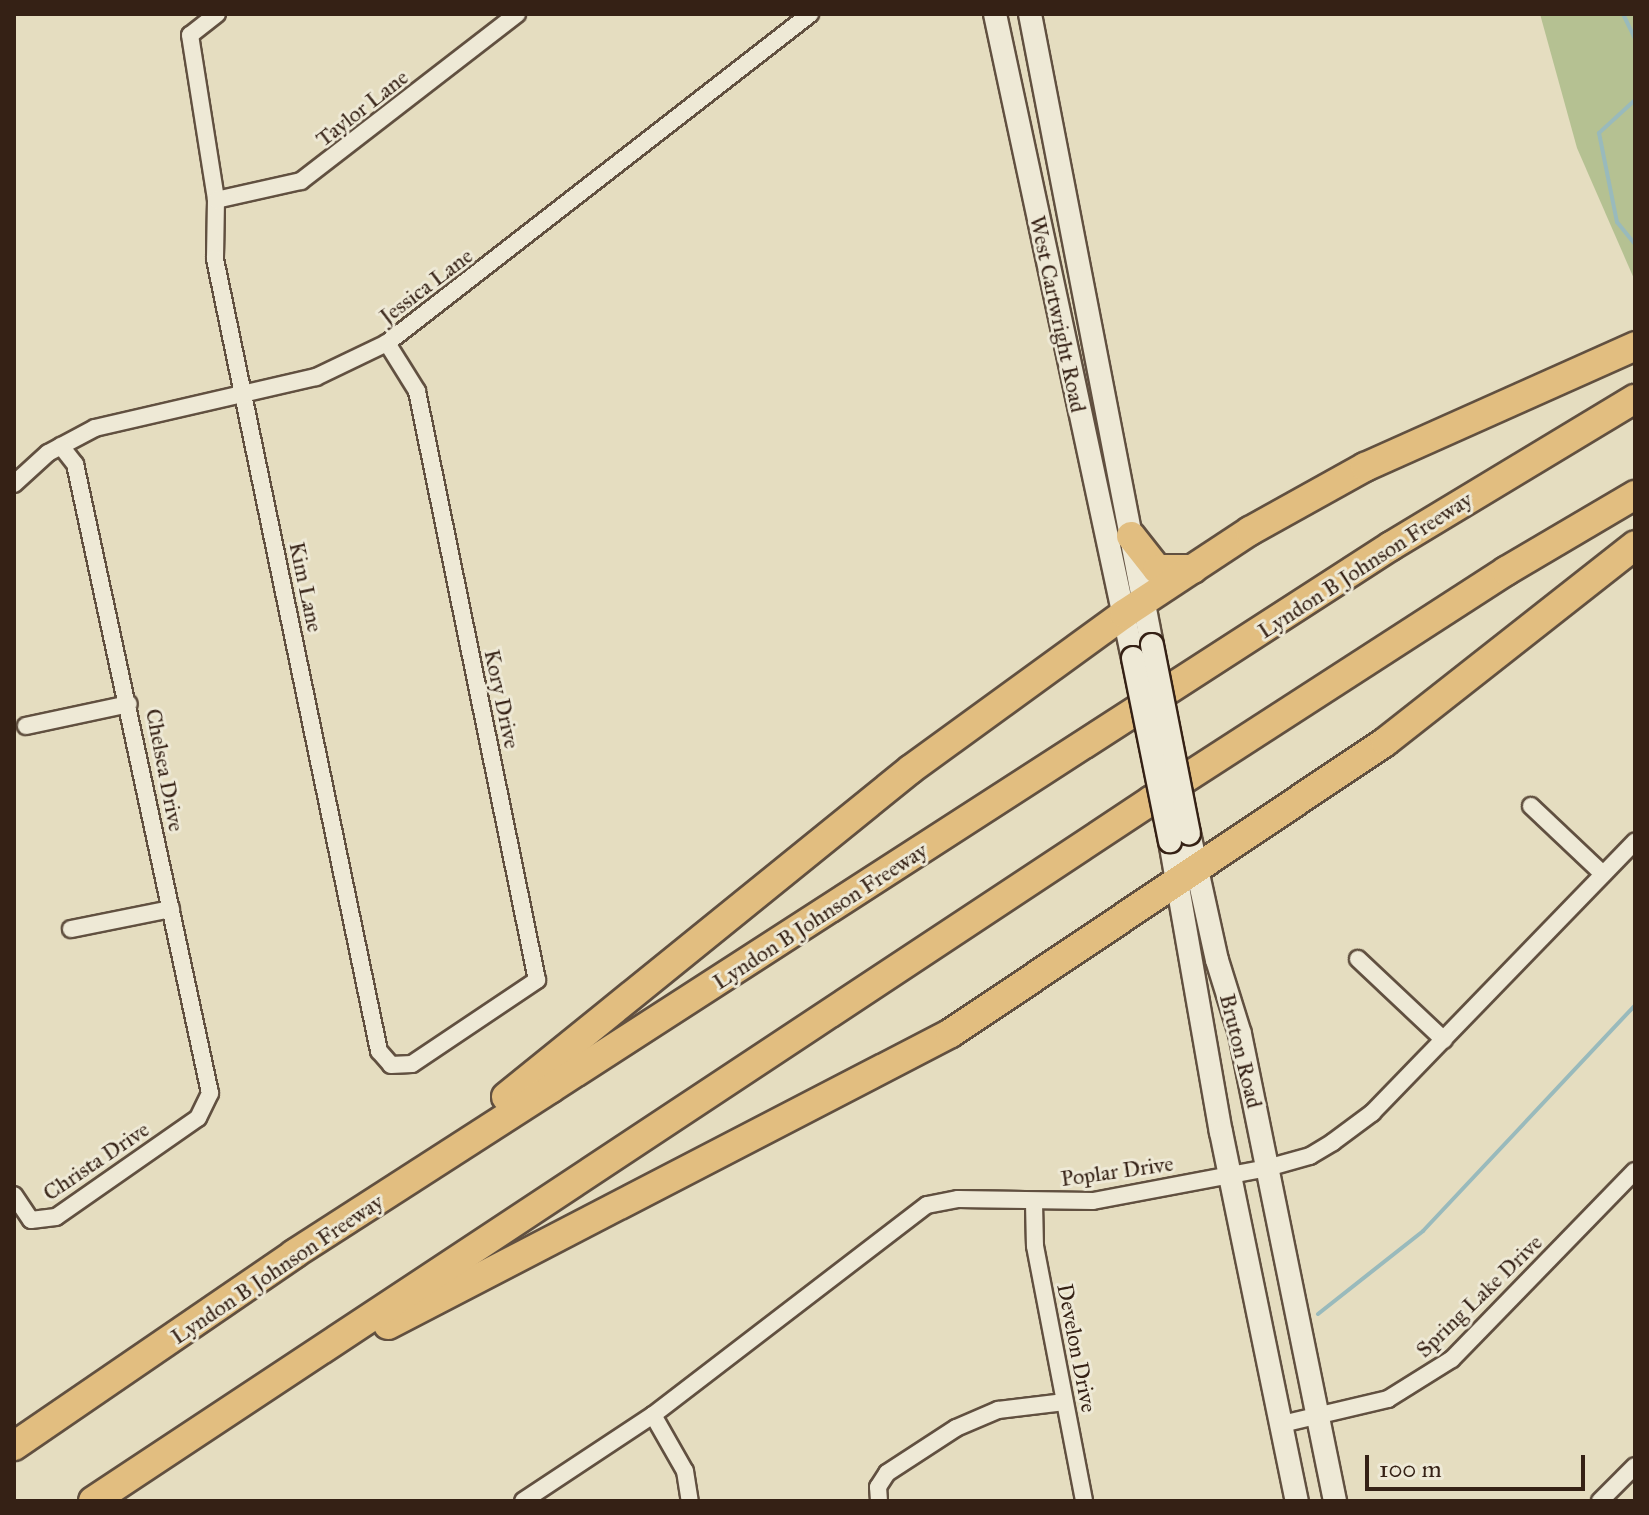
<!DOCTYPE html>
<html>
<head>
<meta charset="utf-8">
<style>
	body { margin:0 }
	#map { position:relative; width:1649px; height:1515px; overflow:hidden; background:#e5ddc0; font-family:"IM FELL Great Primer",serif }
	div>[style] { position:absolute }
	.green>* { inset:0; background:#b5c192 }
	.stream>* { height:4px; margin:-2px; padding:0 2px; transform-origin:2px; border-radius:2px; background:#99babc }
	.roads { filter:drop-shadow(2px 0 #615040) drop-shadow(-2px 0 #615040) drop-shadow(0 2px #615040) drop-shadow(0 -2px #615040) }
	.minor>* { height:16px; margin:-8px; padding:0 8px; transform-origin:8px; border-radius:8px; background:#eee9d6 }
	.secondary>* { height:22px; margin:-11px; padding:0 11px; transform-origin:11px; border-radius:11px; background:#eee9d6 }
	.motorway>* { height:28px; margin:-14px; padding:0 14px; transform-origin:14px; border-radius:14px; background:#e2be80 }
	.bridges { filter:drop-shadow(2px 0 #352115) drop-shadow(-2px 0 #352115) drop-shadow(0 2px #352115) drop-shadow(0 -2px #352115) }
	.secondary-bridge>* { height:22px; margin:-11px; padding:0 11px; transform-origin:11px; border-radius:11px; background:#eee9d6 }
	span { translate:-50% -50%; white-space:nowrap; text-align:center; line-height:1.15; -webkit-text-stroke:6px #eee9d6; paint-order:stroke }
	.street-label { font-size:22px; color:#352115 }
	.frame { position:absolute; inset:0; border:16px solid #352115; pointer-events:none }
	.scale { position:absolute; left:1365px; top:1455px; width:220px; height:36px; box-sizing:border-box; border:4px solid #352115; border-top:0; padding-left:10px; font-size:24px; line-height:28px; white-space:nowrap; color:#352115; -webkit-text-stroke:6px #eee9d6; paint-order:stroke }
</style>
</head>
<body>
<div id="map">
	<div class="green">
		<i style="clip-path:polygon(1540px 14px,1635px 14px,1635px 281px,1577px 148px)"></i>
	</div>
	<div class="stream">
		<i style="left:1623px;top:14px;width:28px;rotate:64deg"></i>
		<i style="left:1635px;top:100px;width:49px;rotate:137.5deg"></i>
		<i style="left:1599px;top:133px;width:91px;rotate:78.6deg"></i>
		<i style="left:1617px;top:222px;width:28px;rotate:51deg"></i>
		<i style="left:1318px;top:1314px;width:134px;rotate:-38.3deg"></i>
		<i style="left:1423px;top:1231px;width:310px;rotate:-46.8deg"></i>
	</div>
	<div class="roads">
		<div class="minor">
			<i style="left:217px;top:14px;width:34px;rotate:142deg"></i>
			<i style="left:190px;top:35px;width:167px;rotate:81deg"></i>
			<i style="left:216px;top:200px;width:59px;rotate:91deg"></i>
			<i style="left:215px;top:259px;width:809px;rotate:78.3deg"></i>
			<i style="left:379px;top:1051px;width:18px;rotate:49deg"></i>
			<i style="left:391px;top:1065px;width:21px;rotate:-3deg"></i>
			<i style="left:412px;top:1064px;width:151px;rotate:-33.9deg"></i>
			<i style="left:537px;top:980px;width:601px;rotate:-101.52deg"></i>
			<i style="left:417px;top:391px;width:57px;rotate:-122deg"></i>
			<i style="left:216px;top:200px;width:87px;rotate:-12.6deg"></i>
			<i style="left:301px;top:181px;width:273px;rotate:-37.7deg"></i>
			<i style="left:14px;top:484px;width:46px;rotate:-42.4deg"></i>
			<i style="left:48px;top:453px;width:53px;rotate:-28deg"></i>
			<i style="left:95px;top:428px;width:227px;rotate:-13deg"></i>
			<i style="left:316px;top:377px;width:79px;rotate:-25.6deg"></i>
			<i style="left:387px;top:343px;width:536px;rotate:-37.87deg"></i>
			<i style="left:26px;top:726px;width:105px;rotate:-12.1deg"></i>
			<i style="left:1531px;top:806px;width:99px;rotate:43.4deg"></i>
			<i style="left:71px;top:929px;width:102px;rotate:-11.3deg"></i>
			<i style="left:1358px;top:959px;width:118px;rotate:43.3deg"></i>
			<i style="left:14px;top:1195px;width:30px;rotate:56deg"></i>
			<i style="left:31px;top:1220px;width:25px;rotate:-7deg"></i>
			<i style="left:56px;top:1217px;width:173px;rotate:-34.9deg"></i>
			<i style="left:198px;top:1118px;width:28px;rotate:-64deg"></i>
			<i style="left:210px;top:1093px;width:643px;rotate:-102.11deg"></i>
			<i style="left:75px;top:464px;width:23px;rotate:-128deg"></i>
			<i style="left:1034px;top:1203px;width:43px;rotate:88.7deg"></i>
			<i style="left:1035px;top:1246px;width:260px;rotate:79.1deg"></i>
			<i style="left:653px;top:1415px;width:64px;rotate:60.3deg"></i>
			<i style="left:685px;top:1471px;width:30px;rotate:81deg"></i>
			<i style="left:1282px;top:1424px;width:109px;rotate:-13.3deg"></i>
			<i style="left:1388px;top:1399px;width:75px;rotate:-32deg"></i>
			<i style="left:1452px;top:1359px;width:262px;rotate:-45.8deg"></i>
			<i style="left:523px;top:1501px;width:156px;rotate:-33.5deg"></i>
			<i style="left:653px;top:1415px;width:345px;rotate:-37.5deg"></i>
			<i style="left:927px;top:1205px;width:32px;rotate:-11deg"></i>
			<i style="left:958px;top:1199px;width:135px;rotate:0.8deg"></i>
			<i style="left:1093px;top:1201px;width:177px;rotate:-10.7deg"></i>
			<i style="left:1267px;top:1168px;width:45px;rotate:-15.6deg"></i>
			<i style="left:1310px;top:1156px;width:27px;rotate:-31deg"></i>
			<i style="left:1333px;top:1142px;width:49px;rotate:-36.6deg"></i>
			<i style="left:1372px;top:1113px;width:378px;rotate:-45.9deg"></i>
			<i style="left:879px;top:1501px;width:14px;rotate:-94deg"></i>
			<i style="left:878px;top:1487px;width:17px;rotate:-57deg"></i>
			<i style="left:887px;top:1473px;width:82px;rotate:-33.1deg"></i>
			<i style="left:956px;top:1428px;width:46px;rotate:-23.2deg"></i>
			<i style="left:998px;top:1410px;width:67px;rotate:-6.8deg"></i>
			<i style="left:1600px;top:1501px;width:49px;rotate:-45deg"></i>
		</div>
		<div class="secondary">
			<i style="left:995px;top:14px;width:659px;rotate:77.91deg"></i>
			<i style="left:1030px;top:14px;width:643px;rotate:79.06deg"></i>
			<i style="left:1189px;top:833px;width:130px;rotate:77.6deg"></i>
			<i style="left:1217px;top:960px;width:77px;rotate:72.7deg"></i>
			<i style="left:1240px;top:1034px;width:477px;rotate:78.5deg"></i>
			<i style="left:1170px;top:841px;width:295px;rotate:80.1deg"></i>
			<i style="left:1221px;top:1132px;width:377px;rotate:78.4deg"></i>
		</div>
		<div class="motorway">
			<i style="left:1131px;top:536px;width:42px;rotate:51.8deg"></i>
			<i style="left:1157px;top:569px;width:36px"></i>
			<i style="left:506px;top:1097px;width:521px;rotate:-39deg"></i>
			<i style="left:911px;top:769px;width:263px;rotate:-36deg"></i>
			<i style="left:1124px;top:614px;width:151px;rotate:-33.4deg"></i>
			<i style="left:1250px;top:531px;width:132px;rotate:-29.1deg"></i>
			<i style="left:1365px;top:467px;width:296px;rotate:-24.1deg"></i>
			<i style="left:388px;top:1325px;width:634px;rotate:-27.41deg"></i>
			<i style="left:951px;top:1033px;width:523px;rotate:-33.84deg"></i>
			<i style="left:1385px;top:742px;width:318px;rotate:-38.2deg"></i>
			<i style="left:14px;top:1446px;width:340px;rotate:-34.4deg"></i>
			<i style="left:294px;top:1254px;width:305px;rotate:-32.8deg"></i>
			<i style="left:550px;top:1089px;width:1001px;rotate:-32.85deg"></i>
			<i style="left:1391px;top:546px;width:285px;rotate:-31.1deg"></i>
			<i style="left:93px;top:1501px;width:1270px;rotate:-33.5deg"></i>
			<i style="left:1152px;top:800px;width:422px;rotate:-32.9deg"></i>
			<i style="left:1506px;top:571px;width:150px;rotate:-30.5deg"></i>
		</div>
	</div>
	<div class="bridges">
		<div class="secondary-bridge">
			<i style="left:1152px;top:645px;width:192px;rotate:78.9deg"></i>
			<i style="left:1133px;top:658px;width:187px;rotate:78.6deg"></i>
		</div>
	</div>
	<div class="street-label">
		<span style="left:362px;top:108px;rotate:-38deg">Taylor Lane</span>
		<span style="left:426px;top:286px;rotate:-37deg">Jessica Lane</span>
		<span style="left:1058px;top:314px;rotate:78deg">West Cartwright Road</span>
		<span style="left:1365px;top:565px;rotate:-33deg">Lyndon B Johnson Freeway</span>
		<span style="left:306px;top:587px;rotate:78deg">Kim Lane</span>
		<span style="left:502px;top:699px;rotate:78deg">Kory Drive</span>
		<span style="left:165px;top:770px;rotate:79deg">Chelsea Drive</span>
		<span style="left:820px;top:916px;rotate:-33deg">Lyndon B Johnson Freeway</span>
		<span style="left:1241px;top:1051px;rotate:76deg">Bruton Road</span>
		<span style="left:96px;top:1161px;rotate:-34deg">Christa Drive</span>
		<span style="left:1117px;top:1171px;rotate:-8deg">Poplar Drive</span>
		<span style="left:277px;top:1269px;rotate:-34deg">Lyndon B Johnson Freeway</span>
		<span style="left:1479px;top:1296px;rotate:-44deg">Spring Lake Drive</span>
		<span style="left:1077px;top:1348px;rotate:79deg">Develon Drive</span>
	</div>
	<div class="frame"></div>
	<div class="scale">100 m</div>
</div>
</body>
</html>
